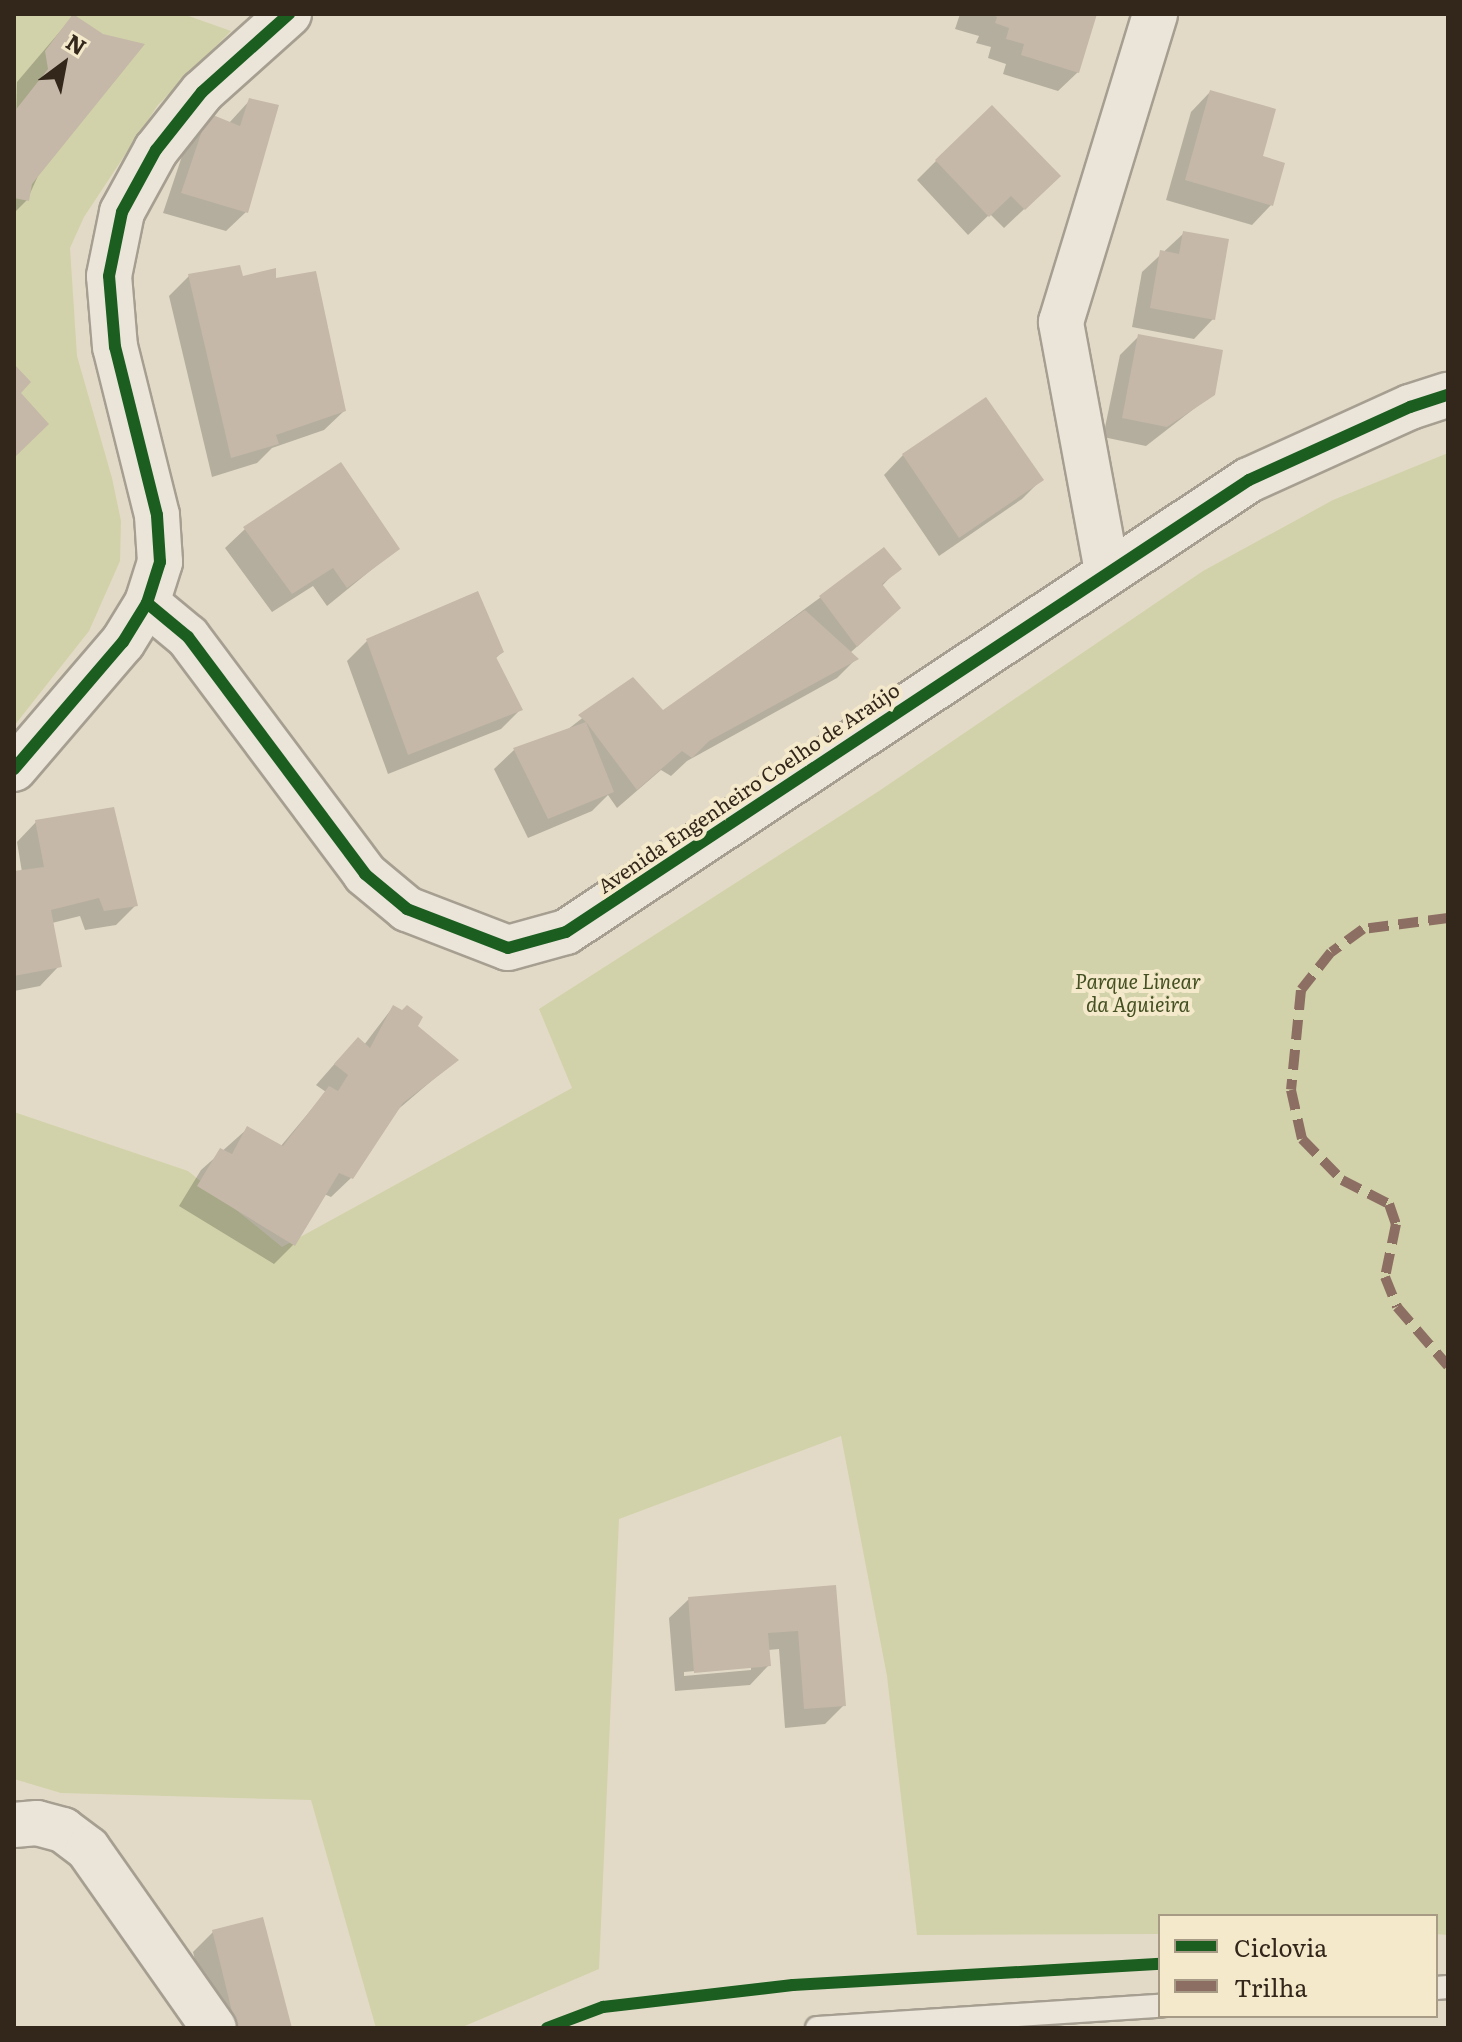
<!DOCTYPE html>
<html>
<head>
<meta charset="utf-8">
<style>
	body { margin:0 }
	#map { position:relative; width:1462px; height:2042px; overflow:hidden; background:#e2dac7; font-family:Literata,serif }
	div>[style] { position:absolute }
	.green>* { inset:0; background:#d1d2a9 }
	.shadow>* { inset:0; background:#0003 }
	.building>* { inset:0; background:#c5b8a8 }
	.roads { filter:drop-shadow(2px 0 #a69f91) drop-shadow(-2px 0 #a69f91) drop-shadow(0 2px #a69f91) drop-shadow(0 -2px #a69f91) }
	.lane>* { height:22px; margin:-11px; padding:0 11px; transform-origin:11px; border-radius:11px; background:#eae4d9 }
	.street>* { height:44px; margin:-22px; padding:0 22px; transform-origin:22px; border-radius:22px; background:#eae4d9 }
	.quiet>* { height:10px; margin-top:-5px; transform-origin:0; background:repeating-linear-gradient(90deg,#8d6e63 0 20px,transparent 0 30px) }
	.cycleway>* { height:12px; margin:-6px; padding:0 6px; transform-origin:6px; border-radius:6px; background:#1b5e20 }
	span { translate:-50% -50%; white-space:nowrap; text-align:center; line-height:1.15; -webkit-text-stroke:8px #f5e9cb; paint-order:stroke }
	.street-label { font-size:20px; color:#33271b }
	.park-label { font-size:20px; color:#445021; font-style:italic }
	.frame { position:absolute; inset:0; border:16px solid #33271b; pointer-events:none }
	.legend { position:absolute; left:1158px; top:1914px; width:280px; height:104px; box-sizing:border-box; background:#f5e9cb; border:2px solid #a79b85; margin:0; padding:10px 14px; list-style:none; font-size:24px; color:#33271b }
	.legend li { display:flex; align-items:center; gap:16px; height:40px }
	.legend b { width:40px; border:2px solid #a79b85 }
	.north { position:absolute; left:24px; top:24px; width:80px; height:80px; -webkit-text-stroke:6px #f5e9cb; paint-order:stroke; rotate:32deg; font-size:22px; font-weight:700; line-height:32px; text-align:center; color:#33271b }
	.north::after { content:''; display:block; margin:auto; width:28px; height:36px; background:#33271b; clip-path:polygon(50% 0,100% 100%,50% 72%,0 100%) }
</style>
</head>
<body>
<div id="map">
	<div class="green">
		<i style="clip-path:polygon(14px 14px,183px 14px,231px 31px,158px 105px,84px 217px,70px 248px,77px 356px,112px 478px,121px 521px,120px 561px,89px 631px,14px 726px)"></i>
		<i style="clip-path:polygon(1448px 453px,1448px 1935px,1436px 1934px,1436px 1916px,1160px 1916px,1160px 1934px,917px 1935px,887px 1676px,841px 1436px,619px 1519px,599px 1969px,460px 2028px,376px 2028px,311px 1800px,61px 1793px,14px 1779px,14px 1112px,188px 1171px,282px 1247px,572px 1088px,539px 1009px,879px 791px,1203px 571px,1333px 500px)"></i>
	</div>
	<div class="shadow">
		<i style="clip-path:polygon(960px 14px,1095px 14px,1078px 72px,1058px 91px,1003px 74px,1006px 64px,988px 58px,991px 47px,976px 43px,979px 36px,955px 29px)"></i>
		<i style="clip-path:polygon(74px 15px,102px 36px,27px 200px,14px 213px,17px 82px)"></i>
		<i style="clip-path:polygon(1210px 92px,1260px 157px,1271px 205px,1252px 225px,1166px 200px,1191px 112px)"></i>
		<i style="clip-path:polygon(250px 100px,246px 212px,226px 231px,163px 213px,189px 135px,209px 116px,229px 123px)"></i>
		<i style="clip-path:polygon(936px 161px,1038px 196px,1004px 228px,990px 214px,968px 235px,917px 180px)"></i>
		<i style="clip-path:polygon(1184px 233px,1213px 319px,1194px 339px,1132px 327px,1142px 272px)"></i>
		<i style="clip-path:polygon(189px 276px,274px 280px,344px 411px,324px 430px,272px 448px,257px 463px,212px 477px,169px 296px)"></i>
		<i style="clip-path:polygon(1139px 336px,1213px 394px,1146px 446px,1103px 437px,1120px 355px)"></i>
		<i style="clip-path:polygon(903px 455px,1041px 480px,1022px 499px,939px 556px,884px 475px)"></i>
		<i style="clip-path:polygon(245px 529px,397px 549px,327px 606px,313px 586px,272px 612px,225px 548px)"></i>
		<i style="clip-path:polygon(899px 568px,881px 587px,899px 608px,850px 653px,856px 659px,837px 678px,687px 761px,671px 776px,661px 770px,617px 808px,608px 795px,592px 811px,528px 838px,494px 769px,514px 750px,563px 733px,633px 679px,663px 713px,821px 597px)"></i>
		<i style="clip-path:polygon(477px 593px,502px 652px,495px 659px,520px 710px,501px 729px,388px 774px,347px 661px,367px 641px)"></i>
		<i style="clip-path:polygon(36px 822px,136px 905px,116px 925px,85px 930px,80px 916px,52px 923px,59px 966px,40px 986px,14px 991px,14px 873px,22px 872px,17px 842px)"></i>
		<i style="clip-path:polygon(393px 1007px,456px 1060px,395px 1112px,351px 1178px,331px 1197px,324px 1194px,293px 1245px,274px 1264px,179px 1206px,201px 1170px,247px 1129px,280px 1147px,326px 1092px,316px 1085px,338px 1060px,364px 1045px)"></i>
		<i style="clip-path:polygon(evenodd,834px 1587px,844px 1705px,825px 1724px,785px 1728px,779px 1649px,768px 1650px,769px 1665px,750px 1685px,675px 1691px,669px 1618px,689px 1599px,834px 1587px,751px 1666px,751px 1670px,684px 1676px,684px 1672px,751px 1666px)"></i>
		<i style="clip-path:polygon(213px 1932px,290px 2028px,212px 2028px,193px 1952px)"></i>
	</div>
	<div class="building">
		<i style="clip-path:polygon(73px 14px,103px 34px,145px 44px,32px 184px,29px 201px,14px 198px,14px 112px,48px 69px,45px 51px)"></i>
		<i style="clip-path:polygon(991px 14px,1097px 14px,1079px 73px,1021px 55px,1024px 44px,1006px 39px,1009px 28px,995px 23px,997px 17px)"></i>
		<i style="clip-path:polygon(1210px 90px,1276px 109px,1263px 156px,1285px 163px,1273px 206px,1185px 180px)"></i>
		<i style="clip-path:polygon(249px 98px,279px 105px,248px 213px,181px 193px,208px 113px,240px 126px)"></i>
		<i style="clip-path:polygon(992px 105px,1061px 176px,1025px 210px,1011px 196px,989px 217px,935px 160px)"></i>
		<i style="clip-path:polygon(1183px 231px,1229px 239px,1215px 320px,1150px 308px,1160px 250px,1179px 254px)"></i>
		<i style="clip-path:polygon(240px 265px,243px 276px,276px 268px,276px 278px,316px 271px,346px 411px,276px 435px,279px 444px,231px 458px,188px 274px)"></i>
		<i style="clip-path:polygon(1138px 334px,1223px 350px,1215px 395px,1167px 427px,1122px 418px)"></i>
		<i style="clip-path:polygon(14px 364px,31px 382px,21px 393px,49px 424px,14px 458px)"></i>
		<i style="clip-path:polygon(986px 397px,1044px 480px,959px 538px,902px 454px)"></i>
		<i style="clip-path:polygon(341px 462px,400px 549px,347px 588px,333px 568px,292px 594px,243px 527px)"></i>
		<i style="clip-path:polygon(884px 547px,902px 569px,882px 584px,901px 608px,857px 647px,819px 596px)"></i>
		<i style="clip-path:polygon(478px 591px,504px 652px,496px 657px,523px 710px,408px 755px,366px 639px)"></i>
		<i style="clip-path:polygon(805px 610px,859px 659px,709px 741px,692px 758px,682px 751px,637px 790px,586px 722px,614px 792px,548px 819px,513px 748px,586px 722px,578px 715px,633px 677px,663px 710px)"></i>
		<i style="clip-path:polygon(114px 807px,138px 906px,104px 911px,99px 898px,51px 910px,62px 967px,14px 976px,14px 871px,44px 867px,35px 820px)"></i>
		<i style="clip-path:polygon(393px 1005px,402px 1010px,407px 1005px,423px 1017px,418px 1026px,459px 1060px,403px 1103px,353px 1179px,339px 1173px,295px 1246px,197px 1186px,220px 1148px,232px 1154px,247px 1126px,283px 1146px,329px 1086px,338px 1091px,348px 1075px,334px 1064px,358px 1037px,370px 1048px)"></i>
		<i style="clip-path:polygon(836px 1585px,846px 1706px,804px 1709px,798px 1631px,768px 1633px,771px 1666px,694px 1673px,688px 1597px)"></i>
		<i style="clip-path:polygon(263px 1917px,292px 2028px,236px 2028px,212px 1930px)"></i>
	</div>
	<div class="roads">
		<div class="lane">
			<i style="left:1436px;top:1988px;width:12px;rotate:-5deg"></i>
			<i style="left:817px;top:2028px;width:344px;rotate:-3.7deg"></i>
		</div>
		<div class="street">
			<i style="left:1107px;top:571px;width:253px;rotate:-100.5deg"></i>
			<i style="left:1061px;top:322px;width:322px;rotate:-73deg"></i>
			<i style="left:147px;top:603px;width:53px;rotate:39.7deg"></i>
			<i style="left:188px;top:637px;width:296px;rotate:53.2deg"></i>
			<i style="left:365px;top:874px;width:55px;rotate:39.8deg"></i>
			<i style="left:407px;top:909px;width:108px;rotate:21.1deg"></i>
			<i style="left:508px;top:948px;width:60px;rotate:-15.4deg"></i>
			<i style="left:566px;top:932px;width:819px;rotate:-33.5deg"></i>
			<i style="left:1249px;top:480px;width:177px;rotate:-24.4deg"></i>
			<i style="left:1410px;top:407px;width:40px;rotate:-18deg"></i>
			<i style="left:14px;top:769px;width:167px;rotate:-49.4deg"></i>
			<i style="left:123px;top:642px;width:46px;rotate:-58.4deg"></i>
			<i style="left:147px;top:603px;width:43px;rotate:-72.4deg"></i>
			<i style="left:160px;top:562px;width:47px;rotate:-93.7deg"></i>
			<i style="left:157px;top:515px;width:173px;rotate:-104deg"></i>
			<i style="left:115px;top:347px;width:71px;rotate:-94.8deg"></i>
			<i style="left:109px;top:276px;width:65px;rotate:-78.5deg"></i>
			<i style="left:122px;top:212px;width:71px;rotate:-61.3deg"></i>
			<i style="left:156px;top:150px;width:74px;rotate:-51.6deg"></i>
			<i style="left:202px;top:92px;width:117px;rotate:-41.9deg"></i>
			<i style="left:14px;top:1825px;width:23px;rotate:-5deg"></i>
			<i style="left:37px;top:1823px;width:27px;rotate:15deg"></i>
			<i style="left:63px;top:1830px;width:31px;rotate:37deg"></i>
			<i style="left:88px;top:1849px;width:219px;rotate:54.9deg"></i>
		</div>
	</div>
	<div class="quiet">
		<i style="left:1448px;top:918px;width:86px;rotate:172.6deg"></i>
		<i style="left:1363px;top:929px;width:39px;rotate:144deg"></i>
		<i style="left:1331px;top:952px;width:48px;rotate:128.3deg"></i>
		<i style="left:1301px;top:990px;width:100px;rotate:95.7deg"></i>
		<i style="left:1291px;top:1090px;width:50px;rotate:77.3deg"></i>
		<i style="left:1302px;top:1139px;width:57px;rotate:45.7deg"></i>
		<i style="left:1342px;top:1180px;width:53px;rotate:27.1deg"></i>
		<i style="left:1389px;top:1204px;width:21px;rotate:71deg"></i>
		<i style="left:1396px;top:1224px;width:54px;rotate:101.7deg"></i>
		<i style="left:1385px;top:1277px;width:32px;rotate:68deg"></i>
		<i style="left:1397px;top:1307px;width:78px;rotate:49.2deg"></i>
	</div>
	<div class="cycleway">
		<i style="left:147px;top:603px;width:53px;rotate:39.7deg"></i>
		<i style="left:188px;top:637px;width:296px;rotate:53.2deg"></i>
		<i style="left:365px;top:874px;width:55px;rotate:39.8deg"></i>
		<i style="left:407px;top:909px;width:108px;rotate:21.1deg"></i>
		<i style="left:508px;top:948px;width:60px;rotate:-15.4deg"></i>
		<i style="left:566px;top:932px;width:819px;rotate:-33.5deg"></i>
		<i style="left:1249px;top:480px;width:177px;rotate:-24.4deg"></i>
		<i style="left:1410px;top:407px;width:40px;rotate:-18deg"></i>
		<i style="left:14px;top:769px;width:167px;rotate:-49.4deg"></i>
		<i style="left:123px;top:642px;width:46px;rotate:-58.4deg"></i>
		<i style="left:147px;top:603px;width:43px;rotate:-72.4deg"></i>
		<i style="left:160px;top:562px;width:47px;rotate:-93.7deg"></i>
		<i style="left:157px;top:515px;width:173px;rotate:-104deg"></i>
		<i style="left:115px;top:347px;width:71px;rotate:-94.8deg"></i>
		<i style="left:109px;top:276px;width:65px;rotate:-78.5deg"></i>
		<i style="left:122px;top:212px;width:71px;rotate:-61.3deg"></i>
		<i style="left:156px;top:150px;width:74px;rotate:-51.6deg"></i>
		<i style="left:202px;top:92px;width:117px;rotate:-41.9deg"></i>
		<i style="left:547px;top:2028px;width:60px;rotate:-20.6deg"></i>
		<i style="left:603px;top:2007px;width:191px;rotate:-6.6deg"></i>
		<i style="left:793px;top:1985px;width:368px;rotate:-3.3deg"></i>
	</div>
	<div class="street-label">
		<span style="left:748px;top:787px;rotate:-34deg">Avenida Engenheiro Coelho de Araújo</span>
	</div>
	<div class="park-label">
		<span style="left:1138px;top:992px">Parque Linear<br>da Aguieira</span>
	</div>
	<div class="frame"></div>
	<ul class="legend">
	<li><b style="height:10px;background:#1b5e20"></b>Ciclovia</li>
	<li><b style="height:10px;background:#8d6e63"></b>Trilha</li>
	</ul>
	<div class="north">N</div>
</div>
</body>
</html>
